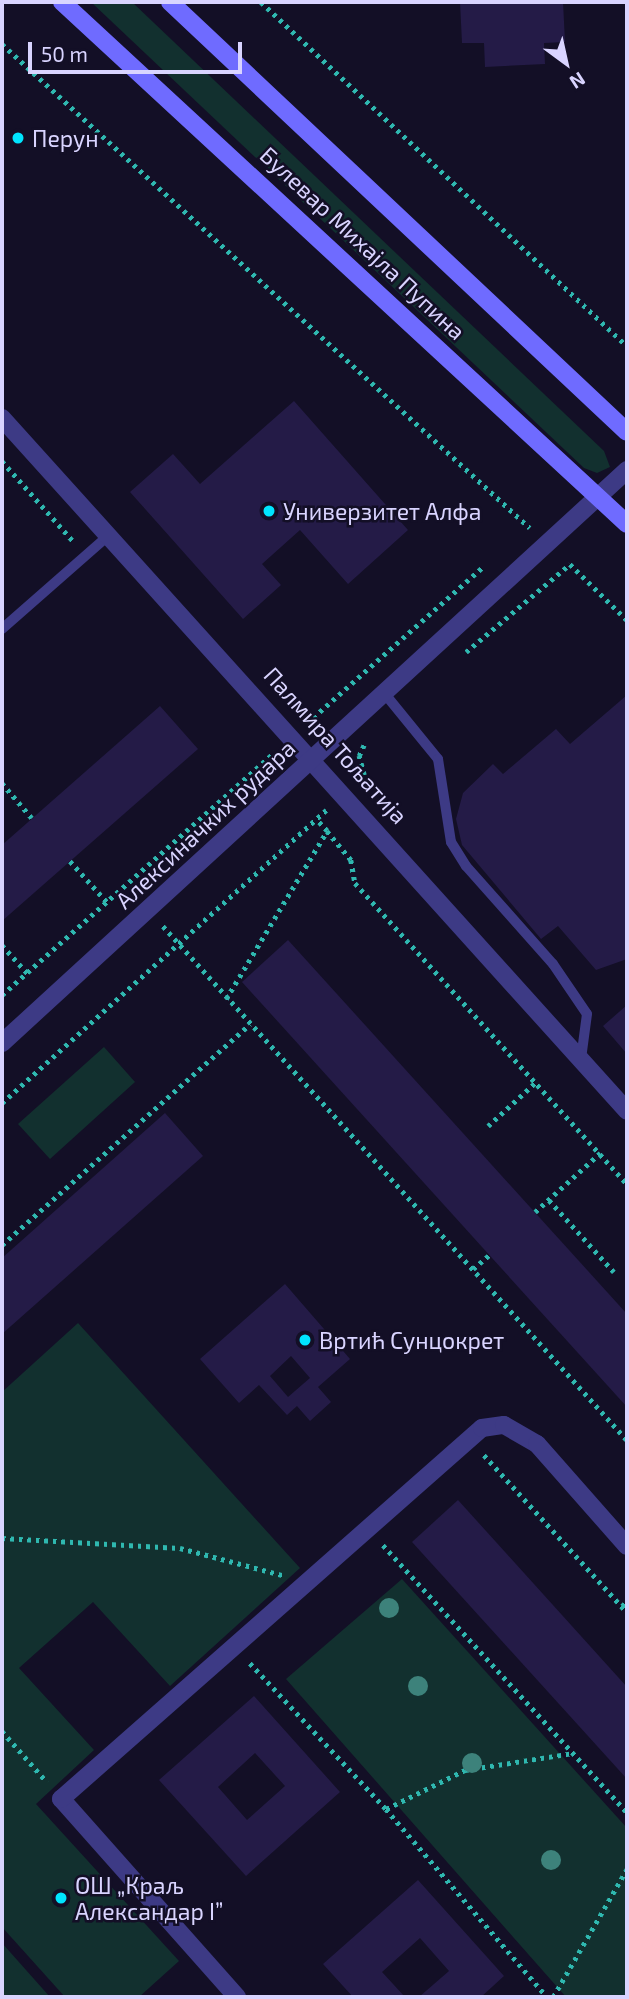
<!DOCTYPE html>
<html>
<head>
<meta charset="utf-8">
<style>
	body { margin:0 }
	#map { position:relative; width:629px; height:1999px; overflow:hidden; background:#130f26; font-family:"Exo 2",sans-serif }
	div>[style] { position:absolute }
	.green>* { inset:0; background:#12302f }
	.building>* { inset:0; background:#241b47 }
	.path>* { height:4.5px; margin-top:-2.25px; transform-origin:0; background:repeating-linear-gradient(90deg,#2fb8b0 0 3.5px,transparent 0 8.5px) }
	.service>* { height:10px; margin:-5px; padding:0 5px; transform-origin:5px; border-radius:5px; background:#3d3a85 }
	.minor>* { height:18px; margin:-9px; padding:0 9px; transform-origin:9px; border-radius:9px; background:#3d3a85 }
	.secondary>* { height:18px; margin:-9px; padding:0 9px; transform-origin:9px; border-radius:9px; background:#6f6bff }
	.trees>* { width:20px; height:20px; margin:-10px; border-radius:50%; background:#3d827b }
	.dots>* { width:19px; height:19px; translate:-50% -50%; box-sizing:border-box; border:4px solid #130f26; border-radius:50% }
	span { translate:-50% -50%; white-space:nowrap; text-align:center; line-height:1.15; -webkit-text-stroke:5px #130f26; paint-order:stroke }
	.poi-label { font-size:23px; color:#d9d4ff }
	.left { translate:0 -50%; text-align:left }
	.street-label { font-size:23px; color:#d9d4ff }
	.frame { position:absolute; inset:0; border:4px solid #d9d4ff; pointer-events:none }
	.north { position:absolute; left:531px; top:28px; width:70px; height:70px; -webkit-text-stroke:5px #130f26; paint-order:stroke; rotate:147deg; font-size:19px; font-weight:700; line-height:28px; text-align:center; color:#d9d4ff }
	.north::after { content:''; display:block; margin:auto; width:24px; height:32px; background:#d9d4ff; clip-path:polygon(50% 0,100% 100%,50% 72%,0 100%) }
	.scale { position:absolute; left:28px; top:42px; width:214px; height:32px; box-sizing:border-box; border:4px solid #d9d4ff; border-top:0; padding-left:9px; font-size:21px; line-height:24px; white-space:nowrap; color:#d9d4ff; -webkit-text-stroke:5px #130f26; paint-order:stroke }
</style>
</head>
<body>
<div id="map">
	<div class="green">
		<i style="clip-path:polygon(91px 2px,132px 2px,604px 451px,610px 467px,597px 473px,584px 468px)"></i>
		<i style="clip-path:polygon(104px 1047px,135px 1082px,50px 1159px,18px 1124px)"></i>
		<i style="clip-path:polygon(78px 1323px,300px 1568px,170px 1686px,93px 1602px,19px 1668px,94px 1750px,36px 1804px,179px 1961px,139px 1997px,65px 1997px,2px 1927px,2px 1392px)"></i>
		<i style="clip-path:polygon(402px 1579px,627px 1828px,627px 1997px,566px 1997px,286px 1679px)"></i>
		<i style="clip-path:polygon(2px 1943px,50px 1997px,2px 1997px)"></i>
	</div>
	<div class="building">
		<i style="clip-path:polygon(460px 2px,563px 2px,565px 42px,544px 43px,545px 64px,485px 67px,484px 43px,462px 43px)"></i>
		<i style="clip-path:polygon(294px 401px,408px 530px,348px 584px,300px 530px,262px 564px,281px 585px,243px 619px,130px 492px,173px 454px,200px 484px)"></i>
		<i style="clip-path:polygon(627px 695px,627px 959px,596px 970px,558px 926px,541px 939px,462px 845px,456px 819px,463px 793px,493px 764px,503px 774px,556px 729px,570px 744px)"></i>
		<i style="clip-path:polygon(160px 706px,198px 749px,2px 921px,2px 845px)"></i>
		<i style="clip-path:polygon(288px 940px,627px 1314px,627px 1407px,242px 982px)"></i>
		<i style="clip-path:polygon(627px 1005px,627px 1054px,603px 1026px)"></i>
		<i style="clip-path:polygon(165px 1113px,203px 1156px,2px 1334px,2px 1258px)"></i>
		<i style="clip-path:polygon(evenodd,285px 1284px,350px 1359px,318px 1387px,331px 1402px,310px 1421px,297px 1406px,287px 1415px,259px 1385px,239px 1403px,200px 1359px,285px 1284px,291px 1356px,310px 1378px,288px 1397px,270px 1376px,291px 1356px)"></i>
		<i style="clip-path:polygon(458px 1500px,627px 1687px,627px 1779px,412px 1542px)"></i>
		<i style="clip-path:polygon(evenodd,254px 1696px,340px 1792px,246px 1876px,159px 1780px,254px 1696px,255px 1753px,285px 1786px,247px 1820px,218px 1787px,255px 1753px)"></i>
		<i style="clip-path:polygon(418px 1880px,504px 1976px,481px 1997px,419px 1997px,449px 1971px,420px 1938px,382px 1972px,405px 1997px,353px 1997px,323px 1964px)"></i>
	</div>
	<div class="path">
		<i style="left:261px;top:2px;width:502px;rotate:43.23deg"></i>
		<i style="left:2px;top:44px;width:716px;rotate:42.51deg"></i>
		<i style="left:2px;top:461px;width:107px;rotate:48.4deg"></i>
		<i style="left:466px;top:652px;width:136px;rotate:-40.2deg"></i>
		<i style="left:570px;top:564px;width:80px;rotate:44.5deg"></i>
		<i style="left:307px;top:723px;width:237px;rotate:-41.6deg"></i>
		<i style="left:358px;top:780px;width:8px;rotate:-40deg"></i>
		<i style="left:364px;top:775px;width:20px;rotate:-105deg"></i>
		<i style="left:359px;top:756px;width:12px;rotate:-66deg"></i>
		<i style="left:2px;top:783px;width:46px;rotate:49.4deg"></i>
		<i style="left:327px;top:831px;width:38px;rotate:50deg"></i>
		<i style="left:351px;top:860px;width:23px;rotate:80deg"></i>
		<i style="left:355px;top:883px;width:406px;rotate:47.9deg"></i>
		<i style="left:70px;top:861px;width:55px;rotate:47.9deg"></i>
		<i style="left:163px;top:926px;width:692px;rotate:47.93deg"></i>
		<i style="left:2px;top:945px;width:38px;rotate:48deg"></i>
		<i style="left:2px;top:995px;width:365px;rotate:-41.7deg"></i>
		<i style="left:226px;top:999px;width:196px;rotate:-59deg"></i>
		<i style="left:327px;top:831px;width:16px;rotate:-133deg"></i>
		<i style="left:2px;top:1103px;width:437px;rotate:-42.1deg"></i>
		<i style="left:488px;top:1126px;width:65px;rotate:-42.5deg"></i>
		<i style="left:549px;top:1200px;width:97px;rotate:47.9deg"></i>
		<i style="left:535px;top:1212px;width:88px;rotate:-42.2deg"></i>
		<i style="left:2px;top:1245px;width:332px;rotate:-41.7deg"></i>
		<i style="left:473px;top:1269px;width:23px;rotate:-41deg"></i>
		<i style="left:484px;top:1455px;width:212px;rotate:47.7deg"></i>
		<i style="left:2px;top:1538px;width:178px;rotate:3.2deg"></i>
		<i style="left:180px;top:1548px;width:106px;rotate:14.8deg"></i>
		<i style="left:383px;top:1545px;width:362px;rotate:47.6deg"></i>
		<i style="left:622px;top:1606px;width:7px;rotate:-45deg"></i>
		<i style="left:250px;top:1663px;width:200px;rotate:47deg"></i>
		<i style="left:386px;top:1809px;width:248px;rotate:49.4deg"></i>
		<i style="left:2px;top:1731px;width:68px;rotate:48.6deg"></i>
		<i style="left:386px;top:1809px;width:88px;rotate:-26.3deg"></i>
		<i style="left:465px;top:1770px;width:109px;rotate:-8.9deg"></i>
		<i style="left:553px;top:1997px;width:148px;rotate:-60deg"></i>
	</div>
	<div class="service">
		<i style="left:2px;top:629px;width:144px;rotate:-41.3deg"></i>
		<i style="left:385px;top:694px;width:84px;rotate:50.8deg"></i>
		<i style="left:438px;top:759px;width:84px;rotate:81.1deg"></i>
		<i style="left:451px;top:842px;width:28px;rotate:58deg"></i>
		<i style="left:466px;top:866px;width:131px;rotate:48.4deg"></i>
		<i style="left:553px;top:964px;width:60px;rotate:55.8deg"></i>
		<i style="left:587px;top:1014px;width:45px;rotate:97.6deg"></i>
	</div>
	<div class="minor">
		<i style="left:2px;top:418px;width:933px;rotate:47.95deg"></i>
		<i style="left:2px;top:1043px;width:848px;rotate:-42.51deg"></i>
		<i style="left:237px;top:1997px;width:265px;rotate:-131.6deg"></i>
		<i style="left:61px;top:1799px;width:561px;rotate:-41.39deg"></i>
		<i style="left:482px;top:1428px;width:22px;rotate:-8deg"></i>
		<i style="left:504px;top:1425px;width:38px;rotate:30deg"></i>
		<i style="left:537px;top:1444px;width:136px;rotate:48.6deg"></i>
	</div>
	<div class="secondary">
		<i style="left:62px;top:2px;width:769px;rotate:42.73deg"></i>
		<i style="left:170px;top:2px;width:627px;rotate:43.26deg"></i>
	</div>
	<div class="trees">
		<i style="left:389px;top:1608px"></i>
		<i style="left:418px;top:1686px"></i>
		<i style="left:472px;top:1763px"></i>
		<i style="left:551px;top:1860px"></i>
	</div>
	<div class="dots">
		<i style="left:18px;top:138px;background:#00e5ff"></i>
		<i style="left:269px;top:511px;background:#00e5ff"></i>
		<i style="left:305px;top:1340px;background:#00e5ff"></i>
		<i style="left:61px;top:1898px;background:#00e5ff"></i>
	</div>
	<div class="poi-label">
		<span class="left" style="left:32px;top:138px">Перун</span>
		<span class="left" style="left:283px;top:511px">Универзитет Алфа</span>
		<span class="left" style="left:319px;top:1340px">Вртић Сунцокрет</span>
		<span class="left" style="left:75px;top:1898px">ОШ „Краљ<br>Александар I”</span>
	</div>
	<div class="street-label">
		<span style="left:363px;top:243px;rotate:43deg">Булевар Михајла Пупина</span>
		<span style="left:336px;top:745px;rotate:48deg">Палмира Тољатија</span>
		<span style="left:205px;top:824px;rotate:-43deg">Алексиначких рудара</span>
	</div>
	<div class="frame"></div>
	<div class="north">N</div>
	<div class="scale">50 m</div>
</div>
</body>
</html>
